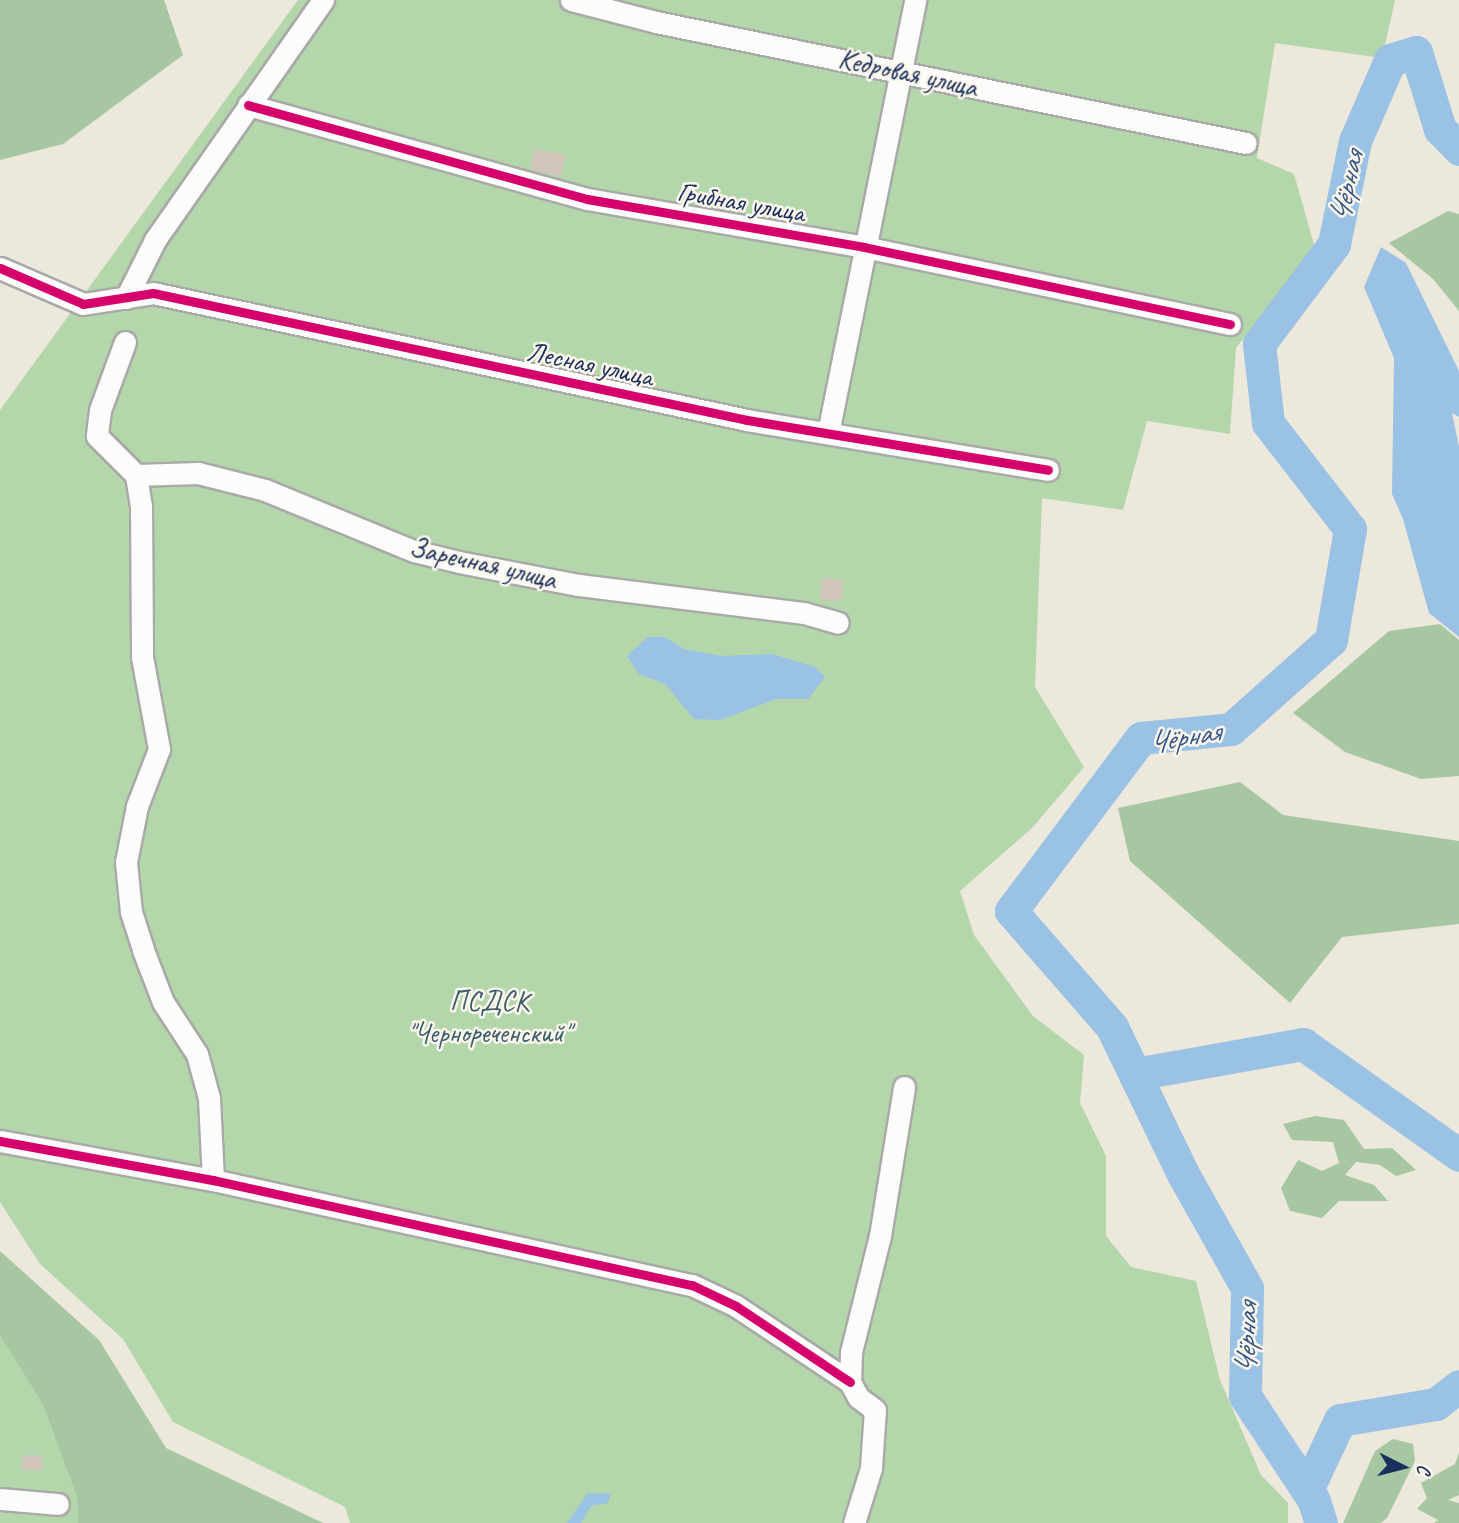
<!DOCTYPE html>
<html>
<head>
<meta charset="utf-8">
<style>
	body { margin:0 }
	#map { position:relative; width:1459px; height:1523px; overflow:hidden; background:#ede8dc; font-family:Caveat,sans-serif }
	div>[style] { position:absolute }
	.green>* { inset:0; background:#b3d6aa }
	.forest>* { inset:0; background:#a6c7a1 }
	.water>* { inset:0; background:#99c2e4 }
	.river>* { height:33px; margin:-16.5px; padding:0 16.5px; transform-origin:16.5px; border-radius:16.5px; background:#99c2e4 }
	.building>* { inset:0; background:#d0c4bb }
	.roads { filter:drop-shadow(2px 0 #a9a9a8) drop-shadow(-2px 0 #a9a9a8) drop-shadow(0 2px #a9a9a8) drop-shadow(0 -2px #a9a9a8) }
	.minor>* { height:21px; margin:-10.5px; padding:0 10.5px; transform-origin:10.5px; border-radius:10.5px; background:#fcfcfa }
	.cycleway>* { height:9px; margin:-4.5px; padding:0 4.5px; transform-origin:4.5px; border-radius:4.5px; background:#d6006c }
	span { translate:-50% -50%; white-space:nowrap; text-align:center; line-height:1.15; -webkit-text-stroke:5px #fbf7ec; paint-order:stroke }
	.street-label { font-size:28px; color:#1b2f5e }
	.park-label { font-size:28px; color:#3a5d69 }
	.water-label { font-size:30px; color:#365687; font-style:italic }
	.north { position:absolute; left:1368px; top:1432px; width:70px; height:70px; -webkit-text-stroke:5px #fbf7ec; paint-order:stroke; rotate:96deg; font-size:19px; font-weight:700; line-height:28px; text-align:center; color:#1b2f5e }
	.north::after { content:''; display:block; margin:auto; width:24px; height:32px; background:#1b2f5e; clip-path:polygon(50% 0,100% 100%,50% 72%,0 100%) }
</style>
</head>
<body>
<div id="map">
	<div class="green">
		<i style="clip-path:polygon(298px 0,1395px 0,1382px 58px,1275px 43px,1257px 158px,1294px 174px,1315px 248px,1236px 348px,1230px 434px,1147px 421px,1123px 510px,1042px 498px,1035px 687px,1084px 767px,1032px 828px,960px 891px,974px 935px,1033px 1016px,1084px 1055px,1080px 1103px,1106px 1156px,1106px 1236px,1131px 1267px,1196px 1281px,1220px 1380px,1261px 1475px,1288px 1503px,1288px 1523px,350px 1523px,345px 1507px,173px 1422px,123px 1339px,40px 1264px,0 1202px,0 410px)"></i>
		<i style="clip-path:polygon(0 1336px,43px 1405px,77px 1498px,78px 1523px,0 1523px)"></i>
	</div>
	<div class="forest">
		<i style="clip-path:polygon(0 0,164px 0,183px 55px,63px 144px,0 160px)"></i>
		<i style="clip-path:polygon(1448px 211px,1459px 214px,1459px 311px,1433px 279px,1389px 243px)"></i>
		<i style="clip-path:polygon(1440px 624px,1459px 640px,1459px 776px,1421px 779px,1345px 752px,1293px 713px,1389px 631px)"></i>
		<i style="clip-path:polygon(1240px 782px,1283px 815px,1459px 841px,1459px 924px,1342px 937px,1290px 1003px,1130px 861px,1118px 808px)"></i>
		<i style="clip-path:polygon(1315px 1116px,1344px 1120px,1364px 1149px,1392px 1148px,1416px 1170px,1396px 1176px,1380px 1165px,1356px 1162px,1345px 1175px,1374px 1185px,1388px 1201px,1339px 1201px,1322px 1218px,1290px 1211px,1281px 1188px,1298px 1160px,1322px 1171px,1339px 1163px,1333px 1142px,1292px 1140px,1283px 1124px)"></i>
		<i style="clip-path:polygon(0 1251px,99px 1340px,166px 1448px,323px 1523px,78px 1523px,77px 1498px,43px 1405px,0 1336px)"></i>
		<i style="clip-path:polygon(1393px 1439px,1413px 1444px,1415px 1461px,1387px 1518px,1381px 1523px,1343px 1523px,1375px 1451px)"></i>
		<i style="clip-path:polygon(1459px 1453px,1459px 1495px,1448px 1500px,1459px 1503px,1459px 1523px,1434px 1523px,1438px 1520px,1417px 1509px,1427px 1498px,1421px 1483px,1455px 1464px)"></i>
	</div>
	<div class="water">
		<i style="clip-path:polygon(1381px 247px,1406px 263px,1459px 371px,1459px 417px,1452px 413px,1459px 447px,1459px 637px,1429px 613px,1403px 519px,1392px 494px,1394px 358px,1364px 287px)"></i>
		<i style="clip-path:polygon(648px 637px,665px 637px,684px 649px,721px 656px,772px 654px,815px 667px,825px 677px,808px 699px,776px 699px,720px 720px,694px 719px,665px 684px,639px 674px,627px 656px)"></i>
		<i style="clip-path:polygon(588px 1493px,611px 1494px,608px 1503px,591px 1506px,581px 1523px,567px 1523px)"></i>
	</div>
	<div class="river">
		<i style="left:1135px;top:1074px;width:171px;rotate:-10.1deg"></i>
		<i style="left:1303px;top:1044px;width:191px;rotate:35.4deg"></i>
		<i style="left:1307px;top:1490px;width:77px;rotate:-64.8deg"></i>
		<i style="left:1340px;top:1420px;width:97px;rotate:-9.5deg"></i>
		<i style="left:1436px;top:1404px;width:29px;rotate:-38deg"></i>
		<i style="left:1321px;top:1523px;width:25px;rotate:-108deg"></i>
		<i style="left:1313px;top:1499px;width:123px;rotate:-123.4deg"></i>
		<i style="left:1245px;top:1396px;width:108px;rotate:-88.9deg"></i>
		<i style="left:1247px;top:1288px;width:131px;rotate:-119.3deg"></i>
		<i style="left:1183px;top:1174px;width:163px;rotate:-115.8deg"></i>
		<i style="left:1112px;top:1027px;width:154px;rotate:-131deg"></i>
		<i style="left:1011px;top:911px;width:216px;rotate:-53.1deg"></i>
		<i style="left:1141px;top:738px;width:90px;rotate:-5.7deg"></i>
		<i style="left:1231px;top:729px;width:134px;rotate:-41.7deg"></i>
		<i style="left:1331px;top:640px;width:113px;rotate:-80.3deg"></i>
		<i style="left:1350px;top:529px;width:134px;rotate:-127.7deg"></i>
		<i style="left:1268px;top:423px;width:80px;rotate:-96.5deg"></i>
		<i style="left:1259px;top:344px;width:125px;rotate:-53.1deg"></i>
		<i style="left:1334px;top:244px;width:105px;rotate:-78.5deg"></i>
		<i style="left:1355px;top:141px;width:88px;rotate:-66.6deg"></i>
		<i style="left:1390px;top:60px;width:27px;rotate:-17deg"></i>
		<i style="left:1416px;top:52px;width:81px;rotate:72.7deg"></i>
		<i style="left:1440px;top:129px;width:28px;rotate:46deg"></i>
	</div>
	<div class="building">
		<i style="clip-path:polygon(534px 149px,565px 155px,561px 176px,530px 170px)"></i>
		<i style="clip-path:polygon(822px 578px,843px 580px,841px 601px,820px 600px)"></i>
		<i style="clip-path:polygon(22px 1455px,42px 1455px,42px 1470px,22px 1470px)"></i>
	</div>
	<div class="roads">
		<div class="minor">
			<i style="left:571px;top:0;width:88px;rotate:14.5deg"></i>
			<i style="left:656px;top:22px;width:602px;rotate:11.59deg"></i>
			<i style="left:248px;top:105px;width:352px;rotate:15.5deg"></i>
			<i style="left:587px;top:199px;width:281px;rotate:9.8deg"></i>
			<i style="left:864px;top:247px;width:374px;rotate:11.9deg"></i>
			<i style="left:0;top:268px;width:90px;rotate:23.4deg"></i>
			<i style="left:83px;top:304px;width:71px;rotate:-8.9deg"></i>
			<i style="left:153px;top:293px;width:607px;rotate:12.07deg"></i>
			<i style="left:747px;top:420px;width:305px;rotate:9.4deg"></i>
			<i style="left:126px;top:298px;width:65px;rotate:-63.4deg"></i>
			<i style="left:155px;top:240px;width:293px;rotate:-55deg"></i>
			<i style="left:125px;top:342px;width:72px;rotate:110.2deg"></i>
			<i style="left:100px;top:410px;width:26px;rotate:97deg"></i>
			<i style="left:97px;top:436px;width:55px;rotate:45deg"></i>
			<i style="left:136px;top:475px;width:30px;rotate:81deg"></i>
			<i style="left:141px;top:505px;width:152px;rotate:89.6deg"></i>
			<i style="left:142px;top:657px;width:94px;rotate:79.5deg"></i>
			<i style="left:159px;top:749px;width:61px;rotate:111.1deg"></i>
			<i style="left:137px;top:806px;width:57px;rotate:101.1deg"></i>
			<i style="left:126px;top:862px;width:50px;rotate:84.3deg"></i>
			<i style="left:131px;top:912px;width:40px;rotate:72deg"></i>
			<i style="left:143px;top:950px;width:56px;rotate:69deg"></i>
			<i style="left:163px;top:1002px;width:62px;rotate:56.8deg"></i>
			<i style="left:197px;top:1054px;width:46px;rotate:74.7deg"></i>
			<i style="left:209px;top:1098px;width:82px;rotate:87.2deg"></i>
			<i style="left:828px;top:433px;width:442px;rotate:-78.6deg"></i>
			<i style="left:136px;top:475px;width:62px;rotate:-1.8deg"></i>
			<i style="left:198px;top:473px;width:69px;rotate:14.2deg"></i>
			<i style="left:265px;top:490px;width:161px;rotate:22.3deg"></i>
			<i style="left:414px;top:551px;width:46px;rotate:13.7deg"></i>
			<i style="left:459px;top:562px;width:122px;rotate:10.9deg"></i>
			<i style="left:579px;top:585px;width:227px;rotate:7.1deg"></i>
			<i style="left:804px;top:613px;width:35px;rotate:16deg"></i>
			<i style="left:0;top:1141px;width:217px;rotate:10.4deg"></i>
			<i style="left:213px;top:1180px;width:490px;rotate:12.4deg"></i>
			<i style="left:692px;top:1285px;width:49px;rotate:25.5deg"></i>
			<i style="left:736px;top:1306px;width:137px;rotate:33.7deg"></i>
			<i style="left:0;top:1499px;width:58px;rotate:4.9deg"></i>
			<i style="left:854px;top:1523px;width:58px;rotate:-72.8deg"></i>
			<i style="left:871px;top:1468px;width:58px;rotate:-86.1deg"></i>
			<i style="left:875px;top:1410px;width:21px;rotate:-143deg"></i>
			<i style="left:858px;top:1397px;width:17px;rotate:-118deg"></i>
			<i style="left:850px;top:1382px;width:30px;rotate:-88deg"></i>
			<i style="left:851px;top:1352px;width:120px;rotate:-76deg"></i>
			<i style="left:880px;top:1236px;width:151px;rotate:-80.8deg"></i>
		</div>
	</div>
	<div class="cycleway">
		<i style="left:248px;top:105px;width:352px;rotate:15.5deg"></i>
		<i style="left:587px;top:199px;width:281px;rotate:9.8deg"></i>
		<i style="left:864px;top:247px;width:374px;rotate:11.9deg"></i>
		<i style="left:0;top:268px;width:90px;rotate:23.4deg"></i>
		<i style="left:83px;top:304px;width:71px;rotate:-8.9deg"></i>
		<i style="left:153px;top:293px;width:607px;rotate:12.07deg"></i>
		<i style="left:747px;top:420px;width:305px;rotate:9.4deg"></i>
		<i style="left:0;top:1141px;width:217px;rotate:10.4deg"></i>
		<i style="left:213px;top:1180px;width:490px;rotate:12.4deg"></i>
		<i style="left:692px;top:1285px;width:49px;rotate:25.5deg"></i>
		<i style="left:736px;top:1306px;width:137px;rotate:33.7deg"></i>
	</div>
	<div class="street-label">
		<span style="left:908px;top:73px;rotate:12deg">Кедровая улица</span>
		<span style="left:741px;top:202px;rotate:10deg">Грибная улица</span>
		<span style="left:590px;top:364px;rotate:12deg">Лесная улица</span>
		<span style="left:483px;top:563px;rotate:13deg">Заречная улица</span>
	</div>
	<div class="park-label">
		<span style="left:489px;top:1017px">ПСДСК<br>"Чернореченский"</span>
	</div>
	<div class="water-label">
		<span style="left:1346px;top:187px;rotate:-78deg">Чёрная</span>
		<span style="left:1184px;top:737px;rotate:-10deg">Чёрная</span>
		<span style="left:1246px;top:1339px;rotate:-89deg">Чёрная</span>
	</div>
	<div class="north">С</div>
</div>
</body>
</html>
